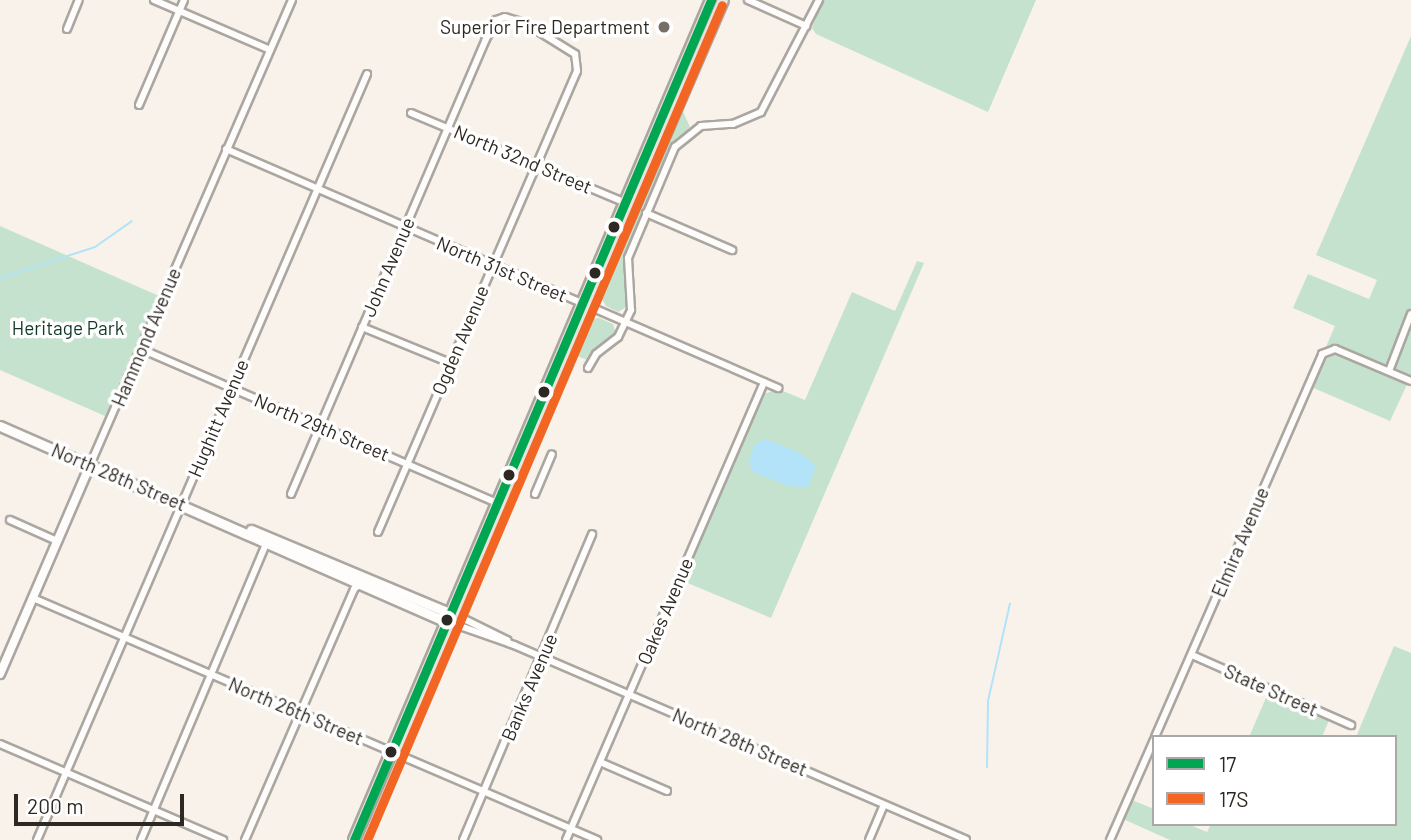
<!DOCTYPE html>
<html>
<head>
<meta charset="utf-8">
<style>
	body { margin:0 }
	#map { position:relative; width:1411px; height:840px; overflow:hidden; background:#f9f2eb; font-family:Barlow,sans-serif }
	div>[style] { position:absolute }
	.green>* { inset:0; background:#c4e2ce }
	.water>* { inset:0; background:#b3e3f8 }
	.stream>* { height:2px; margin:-1px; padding:0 1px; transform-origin:1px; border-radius:1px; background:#b3e3f8 }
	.roads { filter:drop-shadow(2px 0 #aba6a0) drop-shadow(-2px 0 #aba6a0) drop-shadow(0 2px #aba6a0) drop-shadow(0 -2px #aba6a0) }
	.minor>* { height:6px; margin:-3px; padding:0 3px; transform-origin:3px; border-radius:3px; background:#fefdfc }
	.tertiary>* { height:8px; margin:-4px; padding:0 4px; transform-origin:4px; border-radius:4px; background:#fefdfc }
	.secondary>* { height:9px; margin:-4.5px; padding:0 4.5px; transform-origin:4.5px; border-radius:4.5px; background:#fefdfc }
	.primary>* { height:10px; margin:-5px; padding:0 5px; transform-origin:5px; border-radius:5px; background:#e8e3de }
	.bus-1>* { height:9px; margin:-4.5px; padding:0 4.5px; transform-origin:4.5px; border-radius:4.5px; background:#00a651 }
	.bus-2>* { height:9px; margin:-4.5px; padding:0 4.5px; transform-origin:4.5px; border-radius:4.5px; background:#f26522 }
	.dots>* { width:19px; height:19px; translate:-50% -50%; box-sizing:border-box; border:4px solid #fff; border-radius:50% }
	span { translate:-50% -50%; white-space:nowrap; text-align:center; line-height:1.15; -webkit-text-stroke:7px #fff; paint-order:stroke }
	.poi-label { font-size:19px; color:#2e2822 }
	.right { translate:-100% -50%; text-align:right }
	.street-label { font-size:19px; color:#2e2822 }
	.park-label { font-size:19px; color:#113827 }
	.legend { position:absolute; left:1152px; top:735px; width:245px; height:91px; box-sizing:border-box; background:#fff; border:2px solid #aba9a7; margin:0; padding:9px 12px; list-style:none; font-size:21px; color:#2e2822 }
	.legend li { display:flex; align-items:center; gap:14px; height:35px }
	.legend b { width:35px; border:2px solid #aba9a7 }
	.scale { position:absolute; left:14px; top:794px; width:170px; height:32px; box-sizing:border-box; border:4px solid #2e2822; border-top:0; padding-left:9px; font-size:21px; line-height:24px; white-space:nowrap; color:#2e2822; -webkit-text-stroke:5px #fff; paint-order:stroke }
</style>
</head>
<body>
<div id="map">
	<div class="green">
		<i style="clip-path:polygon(823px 0,1036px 0,988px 112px,816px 34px,812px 28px)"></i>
		<i style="clip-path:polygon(1411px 36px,1411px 376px,1390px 421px,1309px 386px,1335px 326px,1293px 308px,1308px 274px,1369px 299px,1377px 280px,1316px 255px)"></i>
		<i style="clip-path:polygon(680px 105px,690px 127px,671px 147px,626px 251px,628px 306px,618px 312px,606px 306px,601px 297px)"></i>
		<i style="clip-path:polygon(0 226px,159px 296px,105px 416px,0 370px)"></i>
		<i style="clip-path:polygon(917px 261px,924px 263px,771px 618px,683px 581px,764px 394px,778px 389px,805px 400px,852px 292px,895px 311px)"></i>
		<i style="clip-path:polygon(599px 318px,613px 324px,616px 334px,587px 360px,573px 354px,590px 319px)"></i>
		<i style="clip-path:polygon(1394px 646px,1411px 653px,1411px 840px,1170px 840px,1123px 819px,1132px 800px,1154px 809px,1154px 824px,1188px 824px,1207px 832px,1211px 824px,1395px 824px,1395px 737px,1356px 737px)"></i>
		<i style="clip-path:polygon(1269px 691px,1330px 718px,1322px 737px,1249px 737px)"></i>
	</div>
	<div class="water">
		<i style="clip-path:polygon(765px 439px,800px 453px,816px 466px,808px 487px,788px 486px,753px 472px,749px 462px,754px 445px)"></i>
	</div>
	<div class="stream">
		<i style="left:0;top:278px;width:100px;rotate:-18.1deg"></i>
		<i style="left:95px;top:247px;width:45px;rotate:-35.1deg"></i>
		<i style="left:987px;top:767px;width:66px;rotate:-89.1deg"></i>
		<i style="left:988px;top:701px;width:100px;rotate:-77.3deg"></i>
	</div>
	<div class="roads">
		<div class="minor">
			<i style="left:154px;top:0;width:126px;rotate:23.3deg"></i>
			<i style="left:748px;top:0;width:64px;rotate:24.1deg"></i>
			<i style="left:67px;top:29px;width:31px;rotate:-68deg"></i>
			<i style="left:139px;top:105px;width:114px;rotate:-66.8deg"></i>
			<i style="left:411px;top:113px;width:233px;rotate:22.7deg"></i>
			<i style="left:226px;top:149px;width:602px;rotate:23.41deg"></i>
			<i style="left:646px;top:213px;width:94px;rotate:23.3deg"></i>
			<i style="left:362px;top:327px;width:95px;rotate:22.2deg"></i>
			<i style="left:141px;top:349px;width:390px;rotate:23.4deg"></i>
			<i style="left:588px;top:368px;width:16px;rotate:-60deg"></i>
			<i style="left:596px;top:354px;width:28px;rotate:-38deg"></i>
			<i style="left:618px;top:337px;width:30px;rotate:-64deg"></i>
			<i style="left:631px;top:310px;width:52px;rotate:-93.3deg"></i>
			<i style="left:628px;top:258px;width:121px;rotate:-67.1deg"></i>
			<i style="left:675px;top:147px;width:33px;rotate:-39deg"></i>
			<i style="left:701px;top:126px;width:32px;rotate:-4deg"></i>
			<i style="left:733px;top:124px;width:30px;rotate:-23deg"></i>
			<i style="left:761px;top:112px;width:126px;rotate:-62.6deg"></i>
			<i style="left:1389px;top:371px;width:61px;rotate:-68.9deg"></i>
			<i style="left:90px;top:465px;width:507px;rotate:-66.52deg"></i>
			<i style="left:291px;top:494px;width:493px;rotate:-66.8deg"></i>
			<i style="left:485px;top:41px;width:24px;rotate:-62deg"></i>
			<i style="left:496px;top:20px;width:9px;rotate:-18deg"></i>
			<i style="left:505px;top:17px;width:21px;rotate:17deg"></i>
			<i style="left:525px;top:23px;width:59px;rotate:31.8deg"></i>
			<i style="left:575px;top:54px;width:17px;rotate:83deg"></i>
			<i style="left:577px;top:71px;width:502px;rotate:113.35deg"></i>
			<i style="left:535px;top:494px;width:43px;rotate:-67deg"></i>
			<i style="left:10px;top:520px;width:51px;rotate:24.1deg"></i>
			<i style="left:33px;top:598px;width:614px;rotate:23.22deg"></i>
			<i style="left:458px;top:616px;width:55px;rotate:26.1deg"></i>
			<i style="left:454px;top:624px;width:64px;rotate:19.3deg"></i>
			<i style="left:514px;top:645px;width:492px;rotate:23.3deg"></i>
			<i style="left:1192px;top:655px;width:174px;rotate:23.8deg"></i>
			<i style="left:1155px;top:737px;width:418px;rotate:-66.4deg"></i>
			<i style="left:1322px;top:354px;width:14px;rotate:-21deg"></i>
			<i style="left:1335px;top:349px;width:82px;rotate:22.8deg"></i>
			<i style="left:0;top:744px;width:243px;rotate:23.3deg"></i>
			<i style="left:600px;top:762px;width:73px;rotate:23.4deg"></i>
			<i style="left:37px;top:840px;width:834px;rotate:-66.69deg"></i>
			<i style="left:141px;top:840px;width:326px;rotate:-67.1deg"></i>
			<i style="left:245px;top:840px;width:274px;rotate:-66.5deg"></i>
			<i style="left:354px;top:589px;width:11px;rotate:-38deg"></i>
			<i style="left:463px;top:840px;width:332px;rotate:-67.1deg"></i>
			<i style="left:566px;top:840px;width:499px;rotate:-66.6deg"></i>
			<i style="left:869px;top:840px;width:38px;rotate:-67deg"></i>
			<i style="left:1110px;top:840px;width:109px;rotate:-66.3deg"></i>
		</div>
		<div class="tertiary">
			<i style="left:0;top:674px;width:228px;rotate:-66.7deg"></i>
		</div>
		<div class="secondary">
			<i style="left:0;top:426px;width:493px;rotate:23.7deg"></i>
			<i style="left:251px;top:530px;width:220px;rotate:22.7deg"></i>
		</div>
		<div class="primary">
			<i style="left:392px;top:752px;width:16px;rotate:-47deg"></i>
			<i style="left:403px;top:740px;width:57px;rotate:-66.1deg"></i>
			<i style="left:426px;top:688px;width:749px;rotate:-66.65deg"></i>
			<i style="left:354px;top:840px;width:913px;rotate:-66.97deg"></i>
		</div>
	</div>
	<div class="bus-1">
		<i style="left:354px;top:840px;width:913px;rotate:-66.97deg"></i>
	</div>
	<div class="bus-2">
		<i style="left:367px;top:840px;width:907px;rotate:-66.97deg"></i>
	</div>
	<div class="dots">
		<i style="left:664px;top:27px;background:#756f68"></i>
		<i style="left:614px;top:227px;background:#2e2822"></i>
		<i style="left:595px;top:273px;background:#2e2822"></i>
		<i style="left:544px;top:392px;background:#2e2822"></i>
		<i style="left:509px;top:475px;background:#2e2822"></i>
		<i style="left:447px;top:620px;background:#2e2822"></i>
		<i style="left:391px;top:752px;background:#2e2822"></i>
	</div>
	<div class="poi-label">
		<span class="right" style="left:650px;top:27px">Superior Fire Department</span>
	</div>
	<div class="street-label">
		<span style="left:523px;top:159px;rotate:23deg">North 32nd Street</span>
		<span style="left:388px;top:267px;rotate:-67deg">John Avenue</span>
		<span style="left:502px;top:269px;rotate:23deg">North 31st Street</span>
		<span style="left:146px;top:337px;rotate:-67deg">Hammond Avenue</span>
		<span style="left:460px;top:340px;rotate:-67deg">Ogden Avenue</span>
		<span style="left:218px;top:418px;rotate:-67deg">Hughitt Avenue</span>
		<span style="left:322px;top:427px;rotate:23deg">North 29th Street</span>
		<span style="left:119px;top:477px;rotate:23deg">North 28th Street</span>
		<span style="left:1240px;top:542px;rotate:-67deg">Elmira Avenue</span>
		<span style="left:665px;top:611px;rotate:-67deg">Oakes Avenue</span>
		<span style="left:529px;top:687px;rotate:-67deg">Banks Avenue</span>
		<span style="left:1271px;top:690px;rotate:24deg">State Street</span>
		<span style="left:296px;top:711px;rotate:23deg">North 26th Street</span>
		<span style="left:740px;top:742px;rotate:23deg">North 28th Street</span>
	</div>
	<div class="park-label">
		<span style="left:68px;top:328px">Heritage Park</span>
	</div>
	<ul class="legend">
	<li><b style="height:9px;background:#00a651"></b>17</li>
	<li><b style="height:9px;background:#f26522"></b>17S</li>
	</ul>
	<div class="scale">200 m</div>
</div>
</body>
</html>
